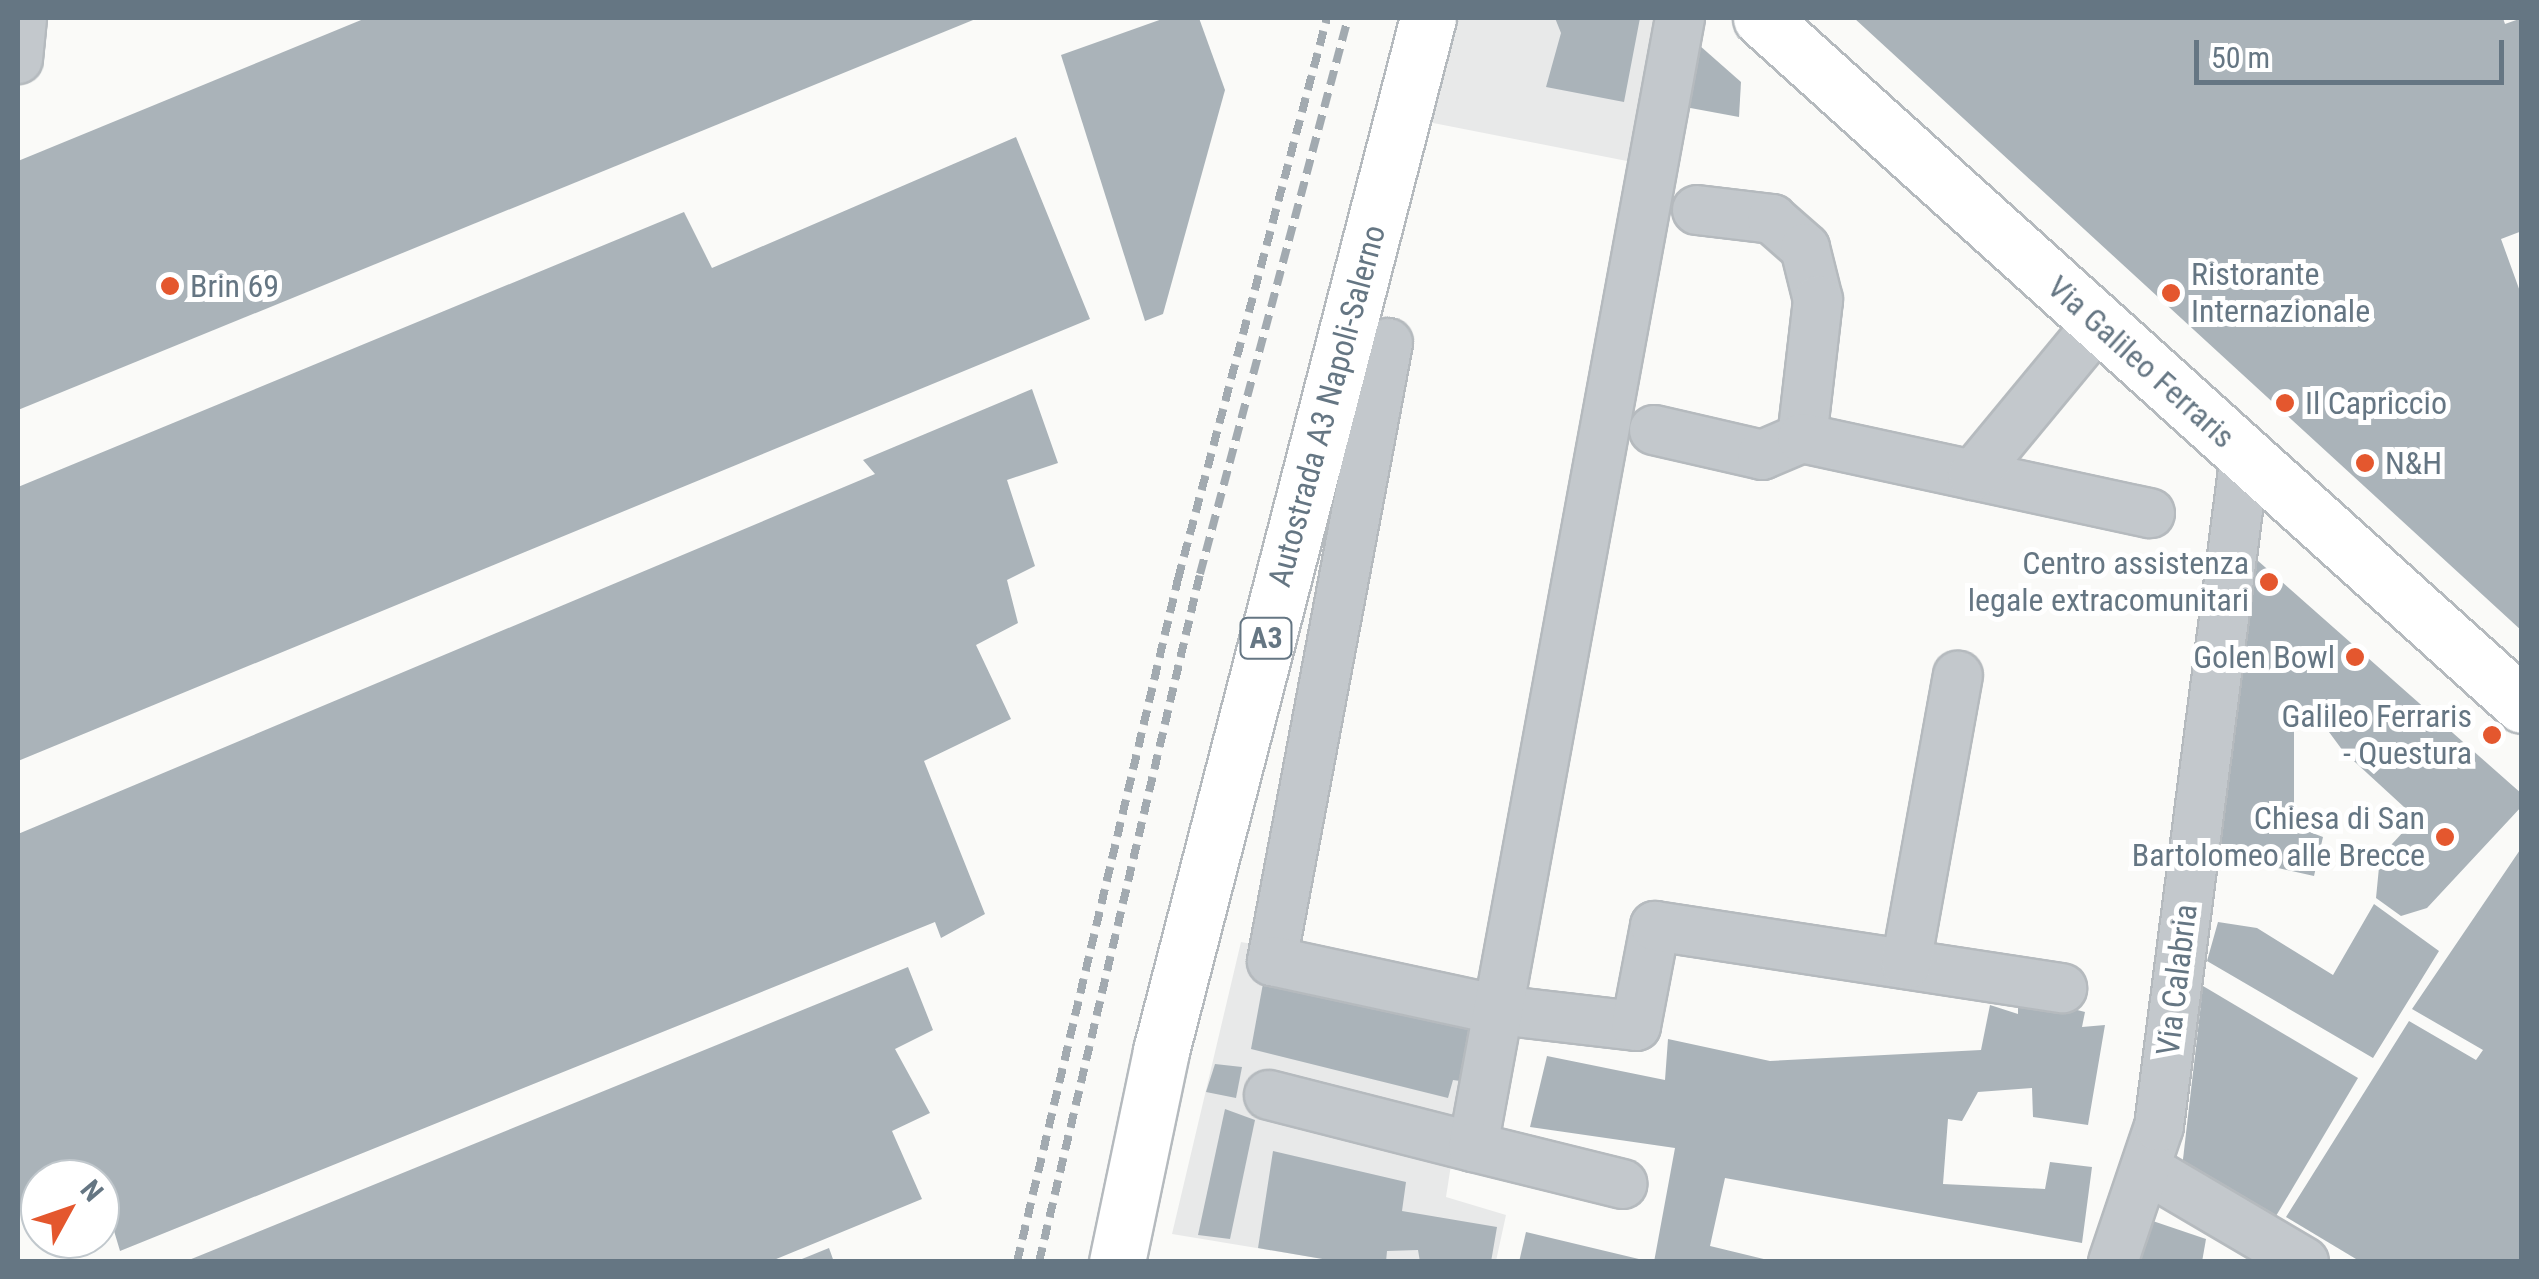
<!DOCTYPE html>
<html>
<head>
<meta charset="utf-8">
<style>
	body { margin:0 }
	#map { position:relative; width:2539px; height:1279px; overflow:hidden; background:#fafaf8; font-family:"Roboto Condensed",sans-serif }
	div>[style] { position:absolute }
	.built>* { inset:0; background:#e8e9e9 }
	.building>* { inset:0; background:#aab3b9 }
	.roads { filter:drop-shadow(2px 0 #b5babe) drop-shadow(-2px 0 #b5babe) drop-shadow(0 2px #b5babe) drop-shadow(0 -2px #b5babe) }
	.minor>* { height:48px; margin:-24px; padding:0 24px; transform-origin:24px; border-radius:24px; background:#c3c8cc }
	.major>* { height:55px; margin:-27.5px; padding:0 27.5px; transform-origin:27.5px; border-radius:27.5px; background:#fff }
	.highway>* { height:55px; margin:-27.5px; padding:0 27.5px; transform-origin:27.5px; border-radius:27.5px; background:#fff }
	.rail>* { height:8px; margin-top:-4px; transform-origin:0; background:repeating-linear-gradient(90deg,#a2aab0 0 15px,transparent 0 23px) }
	.dots>* { width:28px; height:28px; translate:-50% -50%; box-sizing:border-box; border:5px solid #fff; border-radius:50% }
	span { translate:-50% -50%; white-space:nowrap; text-align:center; line-height:1.15; -webkit-text-stroke:10px #fff; paint-order:stroke }
	.shield-label span { padding:2px 8px; background:#fff; border:2px solid; border-radius:8px; -webkit-text-stroke-width:0 }
	.shield-label { font-size:30px; color:#657683; font-weight:700 }
	.poi-label { font-size:32px; color:#657683 }
	.left { translate:0 -50%; text-align:left }
	.right { translate:-100% -50%; text-align:right }
	.street-label { font-size:32px; color:#657683 }
	.frame { position:absolute; inset:0; border:20px solid #657683; pointer-events:none }
	.north { position:absolute; left:20px; top:1159px; width:100px; height:100px; box-sizing:border-box; background:#fff; border:2px solid #c1c8cd; border-radius:50%; rotate:50deg; font-size:28px; font-weight:700; line-height:40px; text-align:center; color:#657683 }
	.north::after { content:''; display:block; margin:auto; width:35px; height:45px; background:#e4572e; clip-path:polygon(50% 0,100% 100%,50% 72%,0 100%) }
	.scale { position:absolute; left:2194px; top:40px; width:310px; height:45px; box-sizing:border-box; border:5px solid #657683; border-top:0; padding-left:12px; font-size:30px; line-height:35px; white-space:nowrap; color:#657683; -webkit-text-stroke:8px #fff; paint-order:stroke }
</style>
</head>
<body>
<div id="map">
	<div class="built">
		<i style="clip-path:polygon(1447px 18px,1657px 18px,1632px 162px,1423px 121px)"></i>
		<i style="clip-path:polygon(1241px 942px,1479px 987px,1446px 1197px,1506px 1215px,1496px 1261px,1336px 1261px,1172px 1234px)"></i>
	</div>
	<div class="building">
		<i style="clip-path:polygon(366px 18px,978px 18px,18px 410px,18px 161px)"></i>
		<i style="clip-path:polygon(1165px 18px,1199px 18px,1225px 90px,1163px 314px,1145px 321px,1061px 55px)"></i>
		<i style="clip-path:polygon(1555px 18px,1640px 18px,1624px 102px,1546px 87px,1561px 33px)"></i>
		<i style="clip-path:polygon(1854px 18px,2503px 18px,2505px 24px,2522px 18px,2522px 231px,2501px 239px,2522px 297px,2522px 631px)"></i>
		<i style="clip-path:polygon(1699px 45px,1741px 82px,1739px 117px,1685px 107px)"></i>
		<i style="clip-path:polygon(1016px 137px,1090px 319px,18px 761px,18px 487px,684px 212px,712px 268px)"></i>
		<i style="clip-path:polygon(1032px 389px,1058px 463px,1007px 480px,1035px 566px,1007px 580px,1018px 623px,976px 645px,1011px 719px,924px 761px,985px 914px,941px 938px,935px 922px,120px 1251px,98px 1177px,40px 1179px,40px 1200px,18px 1209px,18px 834px,875px 474px,863px 460px)"></i>
		<i style="clip-path:polygon(2257px 560px,2522px 794px,2522px 806px,2427px 908px,2401px 916px,2376px 898px,2380px 857px,2416px 818px,2343px 751px,2315px 713px,2294px 724px,2294px 826px,2323px 837px,2314px 876px,2211px 853px)"></i>
		<i style="clip-path:polygon(2522px 847px,2522px 1262px,2361px 1262px,2286px 1217px,2409px 1021px,2476px 1060px,2483px 1050px,2412px 1009px)"></i>
		<i style="clip-path:polygon(2374px 904px,2439px 951px,2373px 1058px,2207px 961px,2218px 922px,2257px 928px,2333px 975px)"></i>
		<i style="clip-path:polygon(908px 967px,933px 1030px,895px 1049px,930px 1113px,892px 1131px,922px 1199px,769px 1262px,184px 1262px)"></i>
		<i style="clip-path:polygon(1264px 978px,1479px 1019px,1467px 1082px,1453px 1080px,1448px 1098px,1251px 1049px)"></i>
		<i style="clip-path:polygon(2203px 986px,2358px 1078px,2276px 1216px,2182px 1168px)"></i>
		<i style="clip-path:polygon(2050px 1003px,2085px 1012px,2082px 1027px,2105px 1025px,2088px 1125px,2033px 1117px,2032px 1088px,1978px 1092px,1962px 1121px,1948px 1119px,1943px 1184px,2045px 1189px,2050px 1162px,2092px 1167px,2082px 1243px,1725px 1178px,1710px 1246px,1776px 1262px,1654px 1262px,1675px 1148px,1530px 1127px,1547px 1056px,1665px 1080px,1668px 1039px,1770px 1061px,1981px 1050px,1990px 1005px,2018px 1014px,2018px 1004px,2052px 1012px)"></i>
		<i style="clip-path:polygon(1215px 1064px,1242px 1067px,1236px 1098px,1206px 1092px)"></i>
		<i style="clip-path:polygon(1225px 1109px,1255px 1120px,1230px 1239px,1198px 1235px)"></i>
		<i style="clip-path:polygon(1273px 1151px,1406px 1182px,1402px 1211px,1497px 1227px,1491px 1262px,1420px 1262px,1418px 1250px,1387px 1251px,1386px 1262px,1340px 1262px,1258px 1248px)"></i>
		<i style="clip-path:polygon(2141px 1217px,2206px 1239px,2202px 1262px,2135px 1262px)"></i>
		<i style="clip-path:polygon(1526px 1232px,1643px 1260px,1643px 1262px,1519px 1262px)"></i>
		<i style="clip-path:polygon(829px 1248px,834px 1262px,797px 1262px,797px 1261px)"></i>
	</div>
	<div class="roads">
		<div class="minor">
			<i style="left:18px;top:59px;width:41px;rotate:-84.4deg"></i>
			<i style="left:1697px;top:210px;width:76px;rotate:6.8deg"></i>
			<i style="left:1772px;top:219px;width:44px;rotate:41.3deg"></i>
			<i style="left:1805px;top:248px;width:54px;rotate:76deg"></i>
			<i style="left:1818px;top:300px;width:139px;rotate:96.6deg"></i>
			<i style="left:1388px;top:343px;width:629px;rotate:100.63deg"></i>
			<i style="left:1272px;top:961px;width:231px;rotate:12.2deg"></i>
			<i style="left:1498px;top:1010px;width:139px;rotate:6.6deg"></i>
			<i style="left:1636px;top:1026px;width:102px;rotate:-79.2deg"></i>
			<i style="left:1655px;top:926px;width:412px;rotate:8.7deg"></i>
			<i style="left:1654px;top:430px;width:111px;rotate:13deg"></i>
			<i style="left:1762px;top:455px;width:43px;rotate:-23deg"></i>
			<i style="left:1802px;top:438px;width:356px;rotate:12.2deg"></i>
			<i style="left:1973px;top:475px;width:196px;rotate:-50.4deg"></i>
			<i style="left:1906px;top:964px;width:293px;rotate:-79.8deg"></i>
			<i style="left:1269px;top:1095px;width:211px;rotate:14.3deg"></i>
			<i style="left:1473px;top:1147px;width:1148px;rotate:-79.61deg"></i>
			<i style="left:1473px;top:1147px;width:154px;rotate:13.9deg"></i>
			<i style="left:2148px;top:1170px;width:181px;rotate:30.5deg"></i>
			<i style="left:2113px;top:1262px;width:144px;rotate:-71.3deg"></i>
			<i style="left:2159px;top:1126px;width:676px;rotate:-82.7deg"></i>
		</div>
		<div class="major">
			<i style="left:1761px;top:18px;width:1025px;rotate:42.07deg"></i>
		</div>
		<div class="highway">
			<i style="left:1117px;top:1262px;width:216px;rotate:-78.2deg"></i>
			<i style="left:1161px;top:1051px;width:1067px;rotate:-75.51deg"></i>
		</div>
	</div>
	<div class="rail">
		<i style="left:1017px;top:1262px;width:702px;rotate:-76.74deg"></i>
		<i style="left:1178px;top:579px;width:580px;rotate:-75.13deg"></i>
		<i style="left:1039px;top:1262px;width:707px;rotate:-76.83deg"></i>
		<i style="left:1200px;top:574px;width:575px;rotate:-75.09deg"></i>
	</div>
	<div class="dots">
		<i style="left:170px;top:286px;background:#e4572e"></i>
		<i style="left:2171px;top:293px;background:#e4572e"></i>
		<i style="left:2285px;top:403px;background:#e4572e"></i>
		<i style="left:2365px;top:463px;background:#e4572e"></i>
		<i style="left:2269px;top:582px;background:#e4572e"></i>
		<i style="left:2355px;top:657px;background:#e4572e"></i>
		<i style="left:2492px;top:735px;background:#e4572e"></i>
		<i style="left:2445px;top:837px;background:#e4572e"></i>
	</div>
	<div class="shield-label">
		<span style="left:1266px;top:638px">A3</span>
	</div>
	<div class="poi-label">
		<span class="left" style="left:2191px;top:293px">Ristorante<br>Internazionale</span>
		<span class="left" style="left:190px;top:286px">Brin 69</span>
		<span class="left" style="left:2305px;top:403px">Il Capriccio</span>
		<span class="left" style="left:2385px;top:463px">N&amp;H</span>
		<span class="right" style="left:2249px;top:582px">Centro assistenza<br>legale extracomunitari</span>
		<span class="right" style="left:2335px;top:657px">Golen Bowl</span>
		<span class="right" style="left:2472px;top:735px">Galileo Ferraris<br>- Questura</span>
		<span class="right" style="left:2425px;top:837px">Chiesa di San<br>Bartolomeo alle Brecce</span>
	</div>
	<div class="street-label">
		<span style="left:2141px;top:362px;rotate:42deg">Via Galileo Ferraris</span>
		<span style="left:1327px;top:406px;rotate:-75deg">Autostrada A3 Napoli-Salerno</span>
		<span style="left:2177px;top:980px;rotate:-83deg">Via Calabria</span>
	</div>
	<div class="frame"></div>
	<div class="north">N</div>
	<div class="scale">50 m</div>
</div>
</body>
</html>
